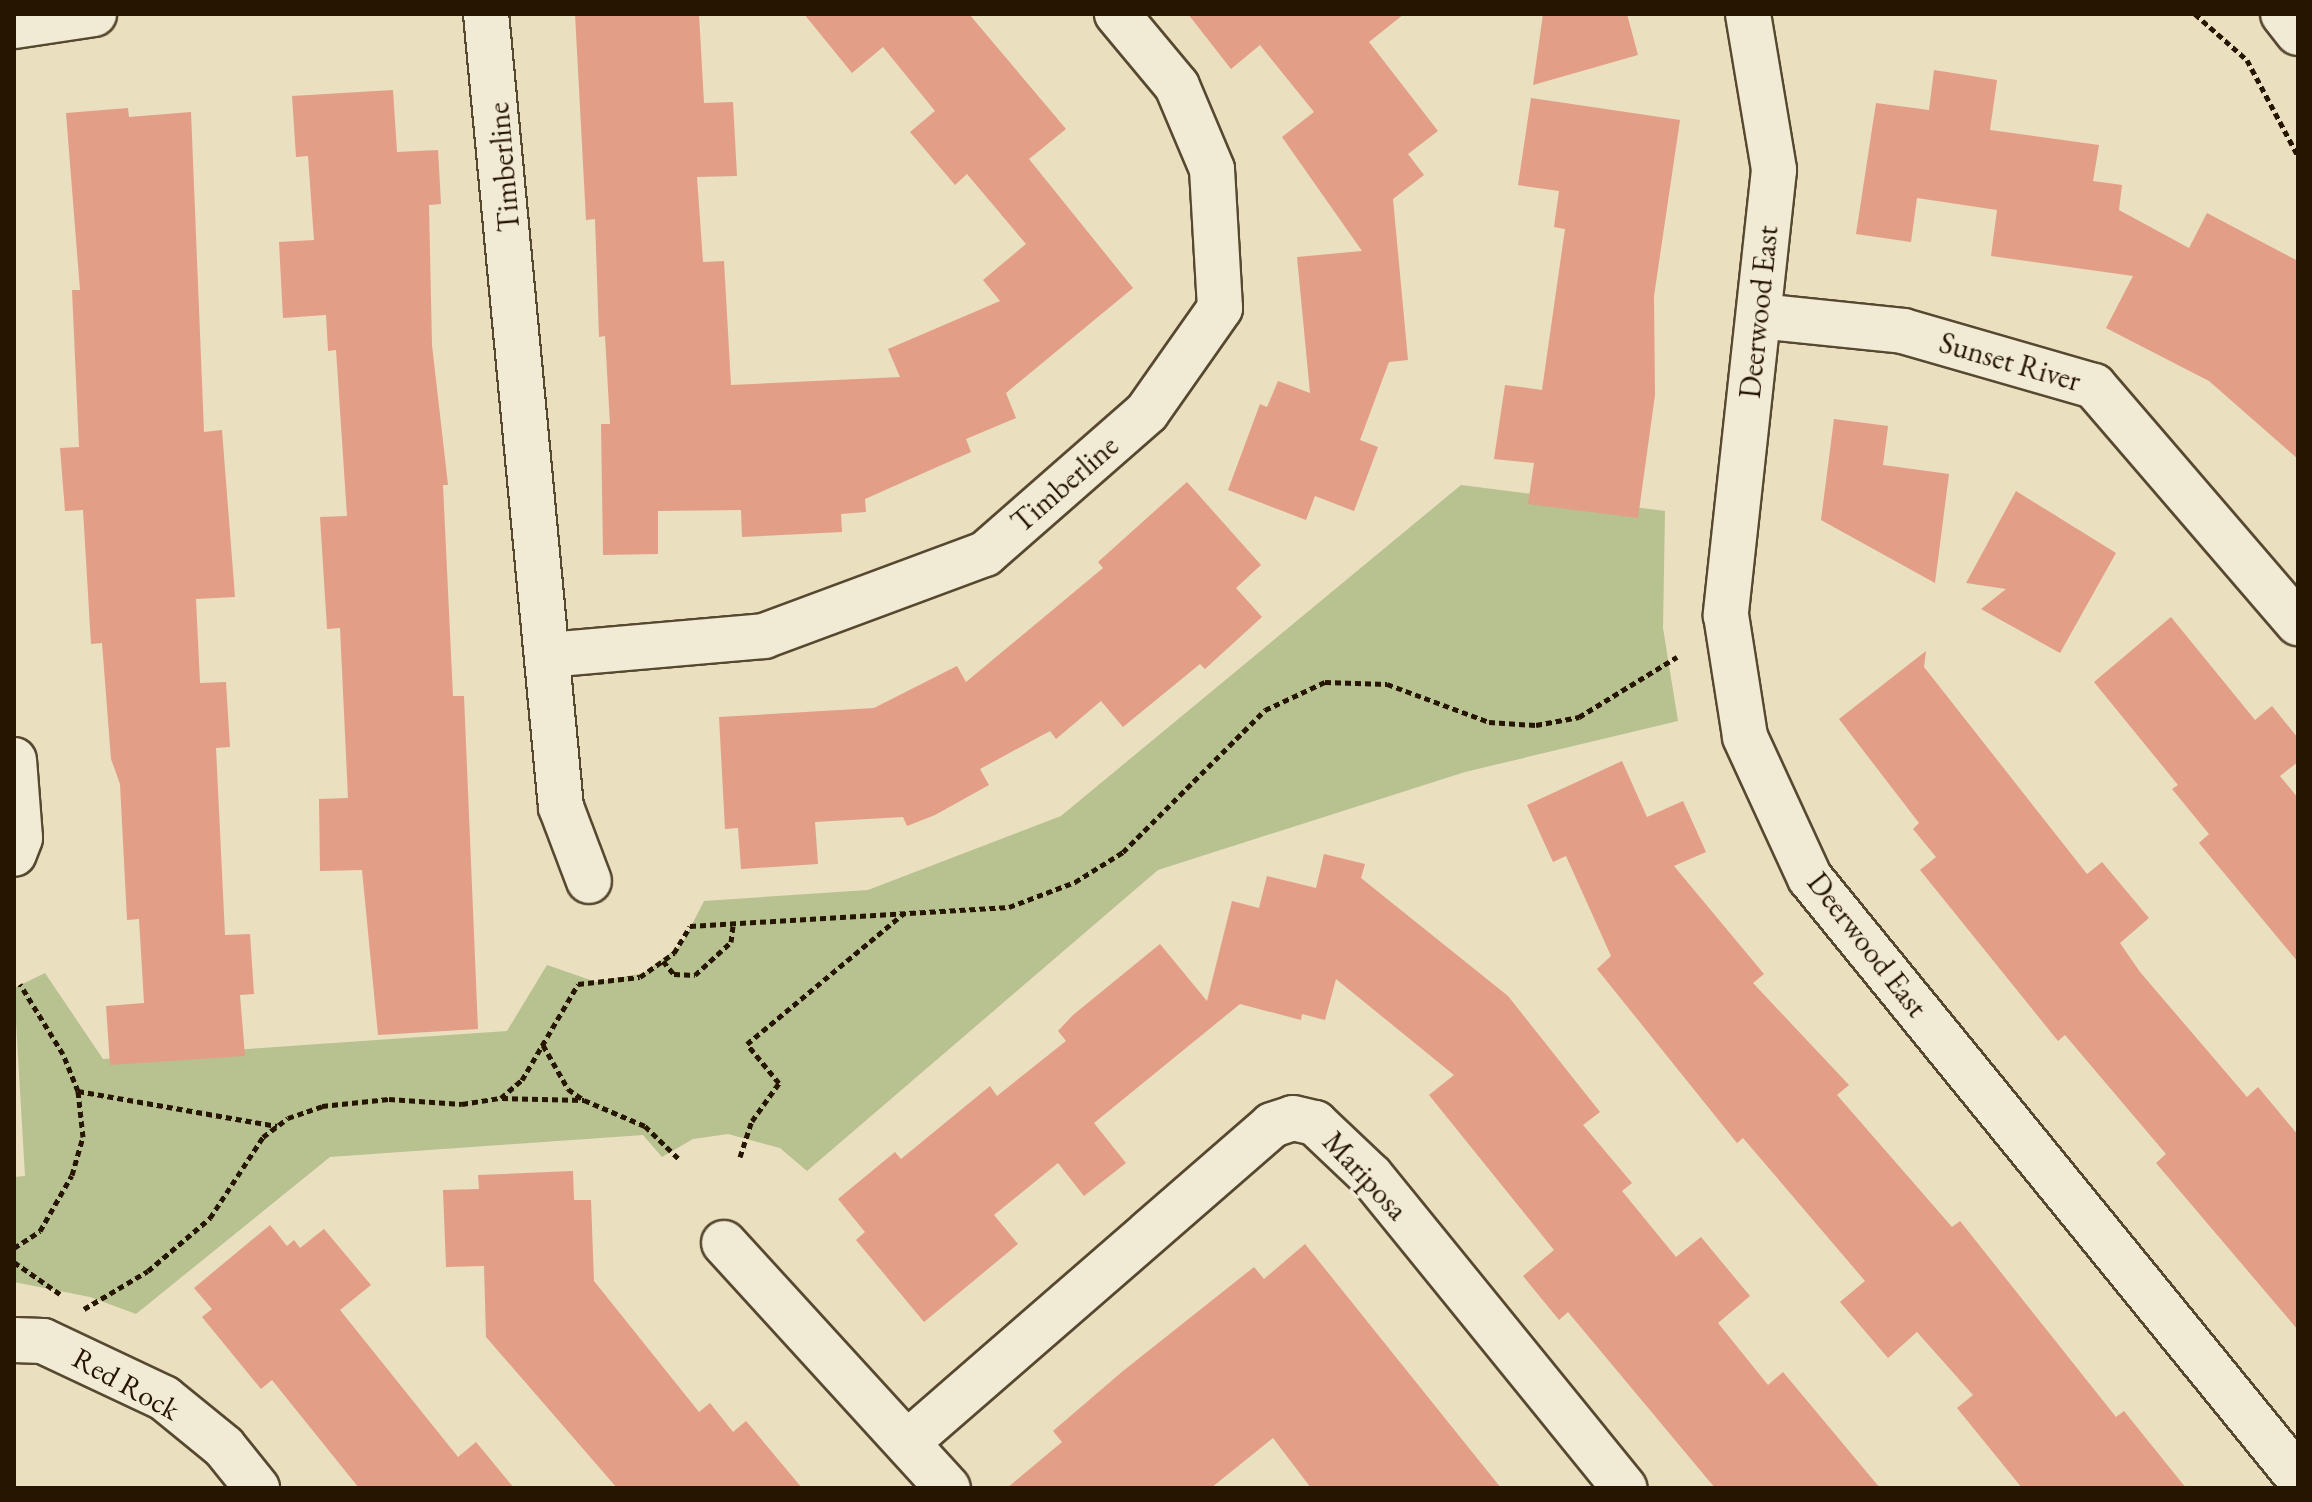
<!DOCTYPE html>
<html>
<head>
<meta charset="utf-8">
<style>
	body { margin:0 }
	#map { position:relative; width:2312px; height:1502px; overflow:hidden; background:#eadfbe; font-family:"EB Garamond",serif }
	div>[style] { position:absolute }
	.green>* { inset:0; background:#b8c190 }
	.building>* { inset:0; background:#e29e87 }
	.path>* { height:5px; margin-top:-2.5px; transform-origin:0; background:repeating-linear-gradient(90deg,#261500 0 6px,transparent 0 10px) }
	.roads { filter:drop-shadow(2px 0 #574830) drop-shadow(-2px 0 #574830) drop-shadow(0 2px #574830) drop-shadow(0 -2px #574830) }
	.street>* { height:44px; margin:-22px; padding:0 22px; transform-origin:22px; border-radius:22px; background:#f1ead5 }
	.secondary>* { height:44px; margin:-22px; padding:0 22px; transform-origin:22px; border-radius:22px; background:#f1ead5 }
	span { translate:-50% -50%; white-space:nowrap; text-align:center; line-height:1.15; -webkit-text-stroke:7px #f1ead5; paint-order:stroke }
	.street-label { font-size:30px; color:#261500 }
	.frame { position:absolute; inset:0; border:16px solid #261500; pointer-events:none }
</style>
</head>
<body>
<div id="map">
	<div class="green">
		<i style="clip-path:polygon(1461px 485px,1665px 511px,1663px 628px,1678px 721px,1465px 772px,1158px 870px,807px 1171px,780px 1148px,728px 1134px,693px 1139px,662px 1157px,643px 1135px,330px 1157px,136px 1314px,90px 1297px,14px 1282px,14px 1177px,25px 1176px,14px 988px,45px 973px,103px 1059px,507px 1031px,547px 965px,596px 982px,644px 973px,682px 944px,704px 901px,868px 890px,1061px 816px)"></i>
	</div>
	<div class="building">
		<i style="clip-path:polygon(575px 14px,699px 14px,704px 103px,733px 102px,737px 176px,697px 177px,703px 262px,724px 261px,731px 385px,900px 377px,888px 349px,1000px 301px,983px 280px,1026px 244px,967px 174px,955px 185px,910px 132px,935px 111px,883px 47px,852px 73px,804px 14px,969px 14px,1066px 129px,1029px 159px,1133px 288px,1006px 393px,1016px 418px,966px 439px,971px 452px,865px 499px,866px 512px,841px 514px,842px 532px,742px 537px,741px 510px,658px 511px,658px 554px,603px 555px,601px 424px,610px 424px,605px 336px,599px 337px,595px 219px,586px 220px)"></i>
		<i style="clip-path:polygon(1188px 14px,1404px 14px,1369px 42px,1438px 131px,1408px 154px,1424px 175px,1393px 199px,1408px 360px,1389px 362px,1360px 440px,1378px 447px,1354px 511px,1315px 496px,1306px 520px,1228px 490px,1260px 404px,1267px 407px,1278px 381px,1310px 393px,1297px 257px,1362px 251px,1282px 137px,1314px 112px,1260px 45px,1231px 69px)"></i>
		<i style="clip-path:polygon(1543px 14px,1627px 14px,1638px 55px,1533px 85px)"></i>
		<i style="clip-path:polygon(1934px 70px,1997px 80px,1990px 130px,2099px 145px,2093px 181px,2122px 185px,2119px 210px,2189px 248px,2207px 213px,2298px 261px,2298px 459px,2209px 381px,2106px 328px,2133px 276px,1991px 256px,1997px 210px,1917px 198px,1911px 242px,1856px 234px,1876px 103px,1929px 110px)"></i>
		<i style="clip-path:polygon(393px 90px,397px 152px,438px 150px,441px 204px,429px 205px,432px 345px,448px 485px,443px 485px,453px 696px,464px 696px,478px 1029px,378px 1035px,362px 870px,320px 871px,319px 799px,348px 798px,340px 628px,327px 629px,320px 517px,347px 516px,336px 350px,328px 351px,326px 315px,283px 318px,279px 242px,314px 240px,308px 156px,296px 157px,292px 96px)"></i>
		<i style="clip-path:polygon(1531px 98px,1680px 120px,1654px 296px,1655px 395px,1638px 518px,1528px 504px,1534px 463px,1494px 459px,1505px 385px,1542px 390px,1565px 229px,1554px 227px,1559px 191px,1518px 185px)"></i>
		<i style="clip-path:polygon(128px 108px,129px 117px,191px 112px,204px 432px,222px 430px,235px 597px,196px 599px,200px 683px,226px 682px,230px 747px,216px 748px,225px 935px,250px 934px,254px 994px,240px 995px,245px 1056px,110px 1065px,106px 1006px,144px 1003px,139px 919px,127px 920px,120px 784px,111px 759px,102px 643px,91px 644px,83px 510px,65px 511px,60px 448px,79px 447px,72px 290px,80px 290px,66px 113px)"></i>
		<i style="clip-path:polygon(1834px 419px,1888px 426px,1883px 465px,1949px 474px,1935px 583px,1821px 520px)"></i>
		<i style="clip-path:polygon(1187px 482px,1261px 565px,1236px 588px,1262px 617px,1205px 669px,1200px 664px,1123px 727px,1101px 701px,1056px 739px,1050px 731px,980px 769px,989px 785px,935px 815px,907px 826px,903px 817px,815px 822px,818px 864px,741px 869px,738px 828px,725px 829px,719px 717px,874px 708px,957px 666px,966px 682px,1103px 568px,1098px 562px)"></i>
		<i style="clip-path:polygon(2016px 491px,2116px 553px,2060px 653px,1981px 609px,2006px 589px,1966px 583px)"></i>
		<i style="clip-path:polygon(2171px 617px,2255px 720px,2272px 706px,2298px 738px,2298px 762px,2280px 776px,2298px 798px,2298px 962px,2199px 843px,2209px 834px,2172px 789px,2178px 785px,2094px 682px)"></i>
		<i style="clip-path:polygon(1926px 651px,1924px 667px,2087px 874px,2102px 862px,2149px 918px,2120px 943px,2140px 972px,2247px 1097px,2258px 1087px,2298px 1135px,2298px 1330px,2156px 1163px,2166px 1154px,2065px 1035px,2058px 1041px,1920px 870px,1936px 857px,1913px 829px,1919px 823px,1839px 719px)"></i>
		<i style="clip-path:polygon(1622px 761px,1647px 817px,1683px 801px,1706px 852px,1674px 866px,1764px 974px,1753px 983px,1849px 1085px,1837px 1095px,1952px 1227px,1960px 1221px,2116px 1417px,2124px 1411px,2186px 1488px,2022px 1488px,1957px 1408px,1973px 1395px,1917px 1332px,1888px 1358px,1840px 1302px,1865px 1281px,1743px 1138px,1737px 1143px,1597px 969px,1611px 956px,1566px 856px,1553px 862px,1527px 805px)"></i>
		<i style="clip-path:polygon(1324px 854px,1365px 864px,1361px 878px,1508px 996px,1600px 1112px,1583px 1125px,1632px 1183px,1622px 1191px,1676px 1257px,1701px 1237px,1750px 1296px,1718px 1323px,1768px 1385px,1783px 1372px,1880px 1488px,1715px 1488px,1568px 1312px,1559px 1320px,1523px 1276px,1554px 1250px,1429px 1095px,1454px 1075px,1336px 979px,1325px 1020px,1302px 1014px,1301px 1020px,1240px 1004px,1094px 1123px,1126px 1163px,1084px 1196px,1058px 1163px,994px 1215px,1018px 1244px,924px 1322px,856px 1240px,865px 1232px,838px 1199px,895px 1152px,901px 1159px,990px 1086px,997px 1096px,1066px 1041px,1058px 1031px,1073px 1015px,1160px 944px,1207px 1001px,1232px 901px,1259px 908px,1267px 876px,1316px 888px)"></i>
		<i style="clip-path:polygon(573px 1171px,574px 1200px,591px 1200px,594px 1281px,699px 1412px,710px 1403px,733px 1432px,746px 1421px,802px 1488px,617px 1488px,486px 1337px,484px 1266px,446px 1267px,443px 1190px,479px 1189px,478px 1175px)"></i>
		<i style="clip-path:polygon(270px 1225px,287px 1246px,294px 1240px,300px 1248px,324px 1229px,371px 1285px,340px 1310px,458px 1457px,476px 1442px,514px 1488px,359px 1488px,272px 1380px,261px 1389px,202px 1317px,212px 1309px,194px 1288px)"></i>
		<i style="clip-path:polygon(1305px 1244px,1501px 1488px,1311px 1488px,1273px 1438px,1211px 1488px,1007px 1488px,1062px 1442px,1053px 1431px,1123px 1371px,1254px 1267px,1264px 1279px)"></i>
	</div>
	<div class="path">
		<i style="left:2195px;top:14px;width:69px;rotate:41.5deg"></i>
		<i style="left:2247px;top:60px;width:109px;rotate:62deg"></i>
		<i style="left:663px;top:961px;width:17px;rotate:50deg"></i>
		<i style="left:674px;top:974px;width:21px;rotate:3deg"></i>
		<i style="left:695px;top:975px;width:49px;rotate:-42.5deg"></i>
		<i style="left:731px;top:942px;width:17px;rotate:-83deg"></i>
		<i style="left:543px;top:1045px;width:51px;rotate:60.4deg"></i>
		<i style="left:568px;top:1089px;width:19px;rotate:35deg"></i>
		<i style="left:78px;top:1091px;width:202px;rotate:10deg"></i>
		<i style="left:502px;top:1098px;width:82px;rotate:1.4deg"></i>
		<i style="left:584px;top:1100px;width:66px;rotate:23.1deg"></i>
		<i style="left:645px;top:1126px;width:47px;rotate:44.1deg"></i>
		<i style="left:740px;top:1157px;width:38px;rotate:-72deg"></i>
		<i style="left:752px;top:1121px;width:47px;rotate:-54.6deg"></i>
		<i style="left:779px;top:1083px;width:50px;rotate:-129.4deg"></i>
		<i style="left:747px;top:1044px;width:204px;rotate:-39.8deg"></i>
		<i style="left:14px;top:1248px;width:31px;rotate:-33deg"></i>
		<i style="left:40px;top:1231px;width:64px;rotate:-60.3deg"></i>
		<i style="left:72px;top:1175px;width:40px;rotate:-74deg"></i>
		<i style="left:83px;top:1137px;width:46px;rotate:-96.2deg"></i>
		<i style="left:78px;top:1091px;width:40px;rotate:-112deg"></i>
		<i style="left:63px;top:1054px;width:82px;rotate:-121.6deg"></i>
		<i style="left:14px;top:1262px;width:56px;rotate:34.8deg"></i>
		<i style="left:84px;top:1309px;width:74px;rotate:-30.7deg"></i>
		<i style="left:148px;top:1271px;width:82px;rotate:-40.5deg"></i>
		<i style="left:210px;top:1218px;width:97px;rotate:-56.8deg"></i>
		<i style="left:263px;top:1137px;width:31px;rotate:-37deg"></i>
		<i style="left:288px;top:1118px;width:36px;rotate:-19deg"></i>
		<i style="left:322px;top:1106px;width:67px;rotate:-6deg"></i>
		<i style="left:389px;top:1099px;width:73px;rotate:3.9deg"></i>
		<i style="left:462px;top:1104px;width:39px;rotate:-9deg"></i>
		<i style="left:501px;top:1098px;width:28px;rotate:-41deg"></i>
		<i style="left:522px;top:1080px;width:111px;rotate:-59.7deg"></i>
		<i style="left:578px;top:984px;width:62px;rotate:-6.4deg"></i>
		<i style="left:640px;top:977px;width:42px;rotate:-35.2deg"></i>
		<i style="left:674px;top:953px;width:31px;rotate:-59deg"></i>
		<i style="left:690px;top:926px;width:320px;rotate:-3.4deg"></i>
		<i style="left:1009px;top:907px;width:71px;rotate:-20.7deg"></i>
		<i style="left:1075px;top:882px;width:57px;rotate:-32deg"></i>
		<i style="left:1123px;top:852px;width:201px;rotate:-45deg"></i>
		<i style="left:1265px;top:710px;width:66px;rotate:-25deg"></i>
		<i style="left:1325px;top:682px;width:62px;rotate:1.8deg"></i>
		<i style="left:1387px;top:684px;width:109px;rotate:20.4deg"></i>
		<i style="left:1489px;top:722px;width:47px;rotate:3.7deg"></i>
		<i style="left:1536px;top:725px;width:44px;rotate:-10.5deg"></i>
		<i style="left:1579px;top:717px;width:115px;rotate:-31.5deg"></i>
	</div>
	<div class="roads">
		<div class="street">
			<i style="left:486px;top:14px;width:797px;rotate:84.6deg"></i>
			<i style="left:561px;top:807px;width:79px;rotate:69.3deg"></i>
			<i style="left:1759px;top:316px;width:145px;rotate:5.9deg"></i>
			<i style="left:1903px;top:331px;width:199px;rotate:16.1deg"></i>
			<i style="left:2094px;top:386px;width:313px;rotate:49.3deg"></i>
			<i style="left:548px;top:655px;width:217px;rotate:-5deg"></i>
			<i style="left:764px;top:636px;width:236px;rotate:-20.4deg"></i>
			<i style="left:985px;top:554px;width:215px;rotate:-41.2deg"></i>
			<i style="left:1147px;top:412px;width:127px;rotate:-54.9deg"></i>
			<i style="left:1220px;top:308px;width:139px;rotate:-93.3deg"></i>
			<i style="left:1212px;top:169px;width:90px;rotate:-112.9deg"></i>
			<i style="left:1177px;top:86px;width:94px;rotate:-129.8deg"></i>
			<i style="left:14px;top:760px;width:78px;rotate:85.6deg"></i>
			<i style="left:20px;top:838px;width:17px;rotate:111deg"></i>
			<i style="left:724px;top:1243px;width:332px;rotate:47.6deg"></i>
			<i style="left:14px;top:1340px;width:29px;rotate:2deg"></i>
			<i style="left:43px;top:1341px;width:134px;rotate:25.2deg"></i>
			<i style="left:164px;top:1398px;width:77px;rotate:39.2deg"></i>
			<i style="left:224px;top:1447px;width:53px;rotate:51.2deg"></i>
			<i style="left:909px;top:1441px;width:481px;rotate:-41deg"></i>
			<i style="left:1272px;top:1125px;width:22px;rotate:-18deg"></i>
			<i style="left:1293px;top:1118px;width:23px;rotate:13deg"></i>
			<i style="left:1315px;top:1123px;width:77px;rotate:43.4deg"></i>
			<i style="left:1371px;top:1176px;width:402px;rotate:50.9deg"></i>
		</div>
		<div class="secondary">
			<i style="left:1748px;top:14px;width:158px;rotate:80.5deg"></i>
			<i style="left:1774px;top:170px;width:448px;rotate:96.2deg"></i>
			<i style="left:1726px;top:615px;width:123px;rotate:81.1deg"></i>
			<i style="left:1745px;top:737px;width:155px;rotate:65.3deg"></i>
			<i style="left:1810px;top:878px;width:773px;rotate:50.83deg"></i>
			<i style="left:2283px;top:14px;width:24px;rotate:52deg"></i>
			<i style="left:14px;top:26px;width:81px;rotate:-8.5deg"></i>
		</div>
	</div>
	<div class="street-label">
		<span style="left:504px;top:167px;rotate:-95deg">Timberline</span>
		<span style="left:1759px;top:312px;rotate:-84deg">Deerwood East</span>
		<span style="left:2010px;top:362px;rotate:16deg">Sunset River</span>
		<span style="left:1065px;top:484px;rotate:-41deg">Timberline</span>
		<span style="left:1867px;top:945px;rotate:52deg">Deerwood East</span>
		<span style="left:1365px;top:1176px;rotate:47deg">Mariposa</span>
		<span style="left:126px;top:1384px;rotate:29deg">Red Rock</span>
	</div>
	<div class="frame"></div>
</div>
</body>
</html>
